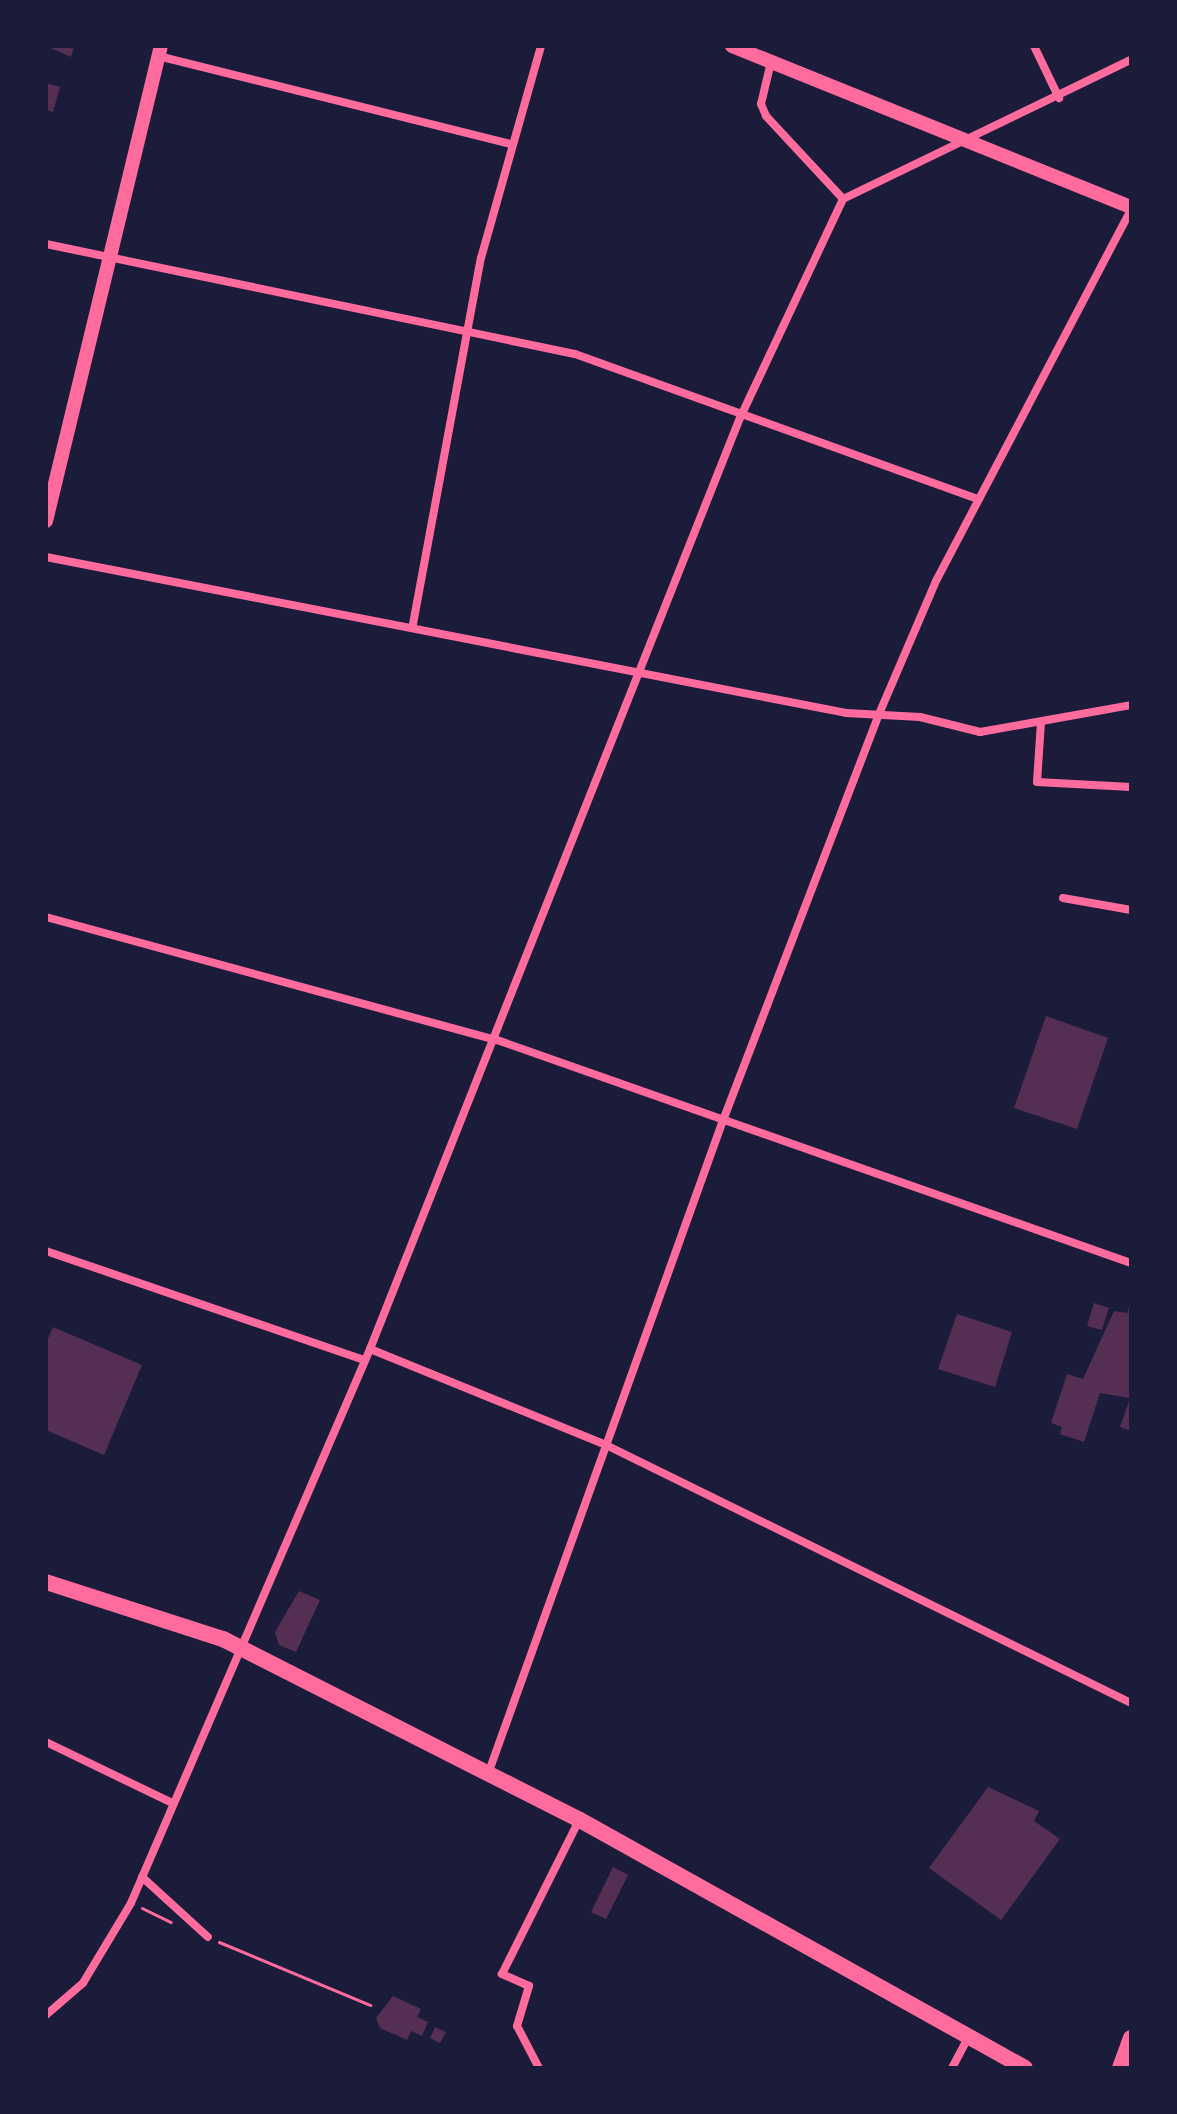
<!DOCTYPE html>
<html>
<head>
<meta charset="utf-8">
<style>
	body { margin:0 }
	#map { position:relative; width:1177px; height:2114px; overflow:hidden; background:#1b1b3a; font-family:"DejaVu Sans",sans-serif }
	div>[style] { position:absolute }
	.building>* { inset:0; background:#542f53 }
	.path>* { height:3px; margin:-1.5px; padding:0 1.5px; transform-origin:1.5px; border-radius:1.5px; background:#ff6b9d }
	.minor>* { height:8px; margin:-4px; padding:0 4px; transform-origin:4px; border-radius:4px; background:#ff6b9d }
	.tertiary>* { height:14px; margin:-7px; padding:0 7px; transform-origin:7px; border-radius:7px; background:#ff6b9d }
	.secondary>* { height:14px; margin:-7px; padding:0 7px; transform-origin:7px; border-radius:7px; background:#ff6b9d }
	.primary>* { height:16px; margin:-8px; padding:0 8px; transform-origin:8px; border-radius:8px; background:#ff6b9d }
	span { translate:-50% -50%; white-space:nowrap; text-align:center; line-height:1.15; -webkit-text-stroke:8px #1b1b3a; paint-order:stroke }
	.frame { position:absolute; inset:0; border:48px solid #1b1b3a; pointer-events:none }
</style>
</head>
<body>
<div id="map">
	<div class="building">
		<i style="clip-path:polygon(46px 46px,74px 46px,71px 57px)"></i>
		<i style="clip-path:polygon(46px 83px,60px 87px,53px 112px,46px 110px)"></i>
		<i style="clip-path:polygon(1046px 1016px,1108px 1038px,1077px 1129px,1014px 1108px)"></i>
		<i style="clip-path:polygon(1131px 1302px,1131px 1431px,1120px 1427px,1130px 1398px,1100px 1393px,1084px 1442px,1060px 1434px,1062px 1427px,1051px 1423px,1067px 1374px,1083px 1379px,1114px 1311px,1127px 1313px)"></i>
		<i style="clip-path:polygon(1094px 1303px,1109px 1308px,1102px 1330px,1087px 1326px)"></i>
		<i style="clip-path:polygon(957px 1314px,1012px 1332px,995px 1387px,938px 1369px)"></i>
		<i style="clip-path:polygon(53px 1327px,142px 1365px,104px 1455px,46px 1430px,46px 1343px)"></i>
		<i style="clip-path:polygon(299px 1591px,320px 1600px,296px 1652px,279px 1645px,275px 1632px)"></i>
		<i style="clip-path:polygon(988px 1787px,1039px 1811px,1034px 1821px,1060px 1839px,1001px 1920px,929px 1868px)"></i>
		<i style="clip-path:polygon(613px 1867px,628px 1875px,606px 1919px,591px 1912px)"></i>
		<i style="clip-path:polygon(393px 1996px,421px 2009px,417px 2017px,428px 2022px,422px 2036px,411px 2031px,407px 2040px,380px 2028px,376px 2018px)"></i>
		<i style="clip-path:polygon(435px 2027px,446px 2032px,440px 2043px,430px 2038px)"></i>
	</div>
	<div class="path">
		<i style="left:142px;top:1908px;width:32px;rotate:26deg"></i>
		<i style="left:219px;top:1942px;width:164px;rotate:22.6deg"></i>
	</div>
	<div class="minor">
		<i style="left:1034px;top:46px;width:58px;rotate:64.3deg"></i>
		<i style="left:158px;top:56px;width:363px;rotate:14deg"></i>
		<i style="left:771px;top:62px;width:43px;rotate:103.4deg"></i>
		<i style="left:761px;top:104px;width:13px;rotate:67deg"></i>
		<i style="left:766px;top:116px;width:113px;rotate:47.1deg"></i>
		<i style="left:46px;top:244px;width:540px;rotate:11.75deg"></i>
		<i style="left:575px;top:354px;width:428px;rotate:19.8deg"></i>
		<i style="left:46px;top:557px;width:815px;rotate:11.03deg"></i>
		<i style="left:846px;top:713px;width:74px;rotate:3.1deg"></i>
		<i style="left:920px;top:717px;width:62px;rotate:14deg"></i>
		<i style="left:980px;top:732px;width:153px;rotate:-10.1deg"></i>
		<i style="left:413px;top:624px;width:372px;rotate:-79.5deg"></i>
		<i style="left:481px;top:258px;width:220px;rotate:-74.2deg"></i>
		<i style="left:1041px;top:722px;width:60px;rotate:93.8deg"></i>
		<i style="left:1037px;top:782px;width:94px;rotate:3deg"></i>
		<i style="left:1063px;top:898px;width:69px;rotate:10deg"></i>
		<i style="left:46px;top:917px;width:467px;rotate:15.3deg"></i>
		<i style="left:497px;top:1040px;width:672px;rotate:19.38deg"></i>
		<i style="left:46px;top:1251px;width:337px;rotate:18.9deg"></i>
		<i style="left:370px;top:1349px;width:255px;rotate:22.1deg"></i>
		<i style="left:606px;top:1445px;width:585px;rotate:26.17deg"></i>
		<i style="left:46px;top:1742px;width:140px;rotate:25.8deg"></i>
		<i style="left:488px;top:1774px;width:692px;rotate:-70.23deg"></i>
		<i style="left:722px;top:1123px;width:438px;rotate:-69deg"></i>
		<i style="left:879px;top:714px;width:145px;rotate:-66.8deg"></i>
		<i style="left:936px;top:581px;width:419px;rotate:-62.3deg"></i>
		<i style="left:142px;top:1877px;width:89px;rotate:42.3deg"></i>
		<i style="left:46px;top:2015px;width:49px;rotate:-40.9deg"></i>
		<i style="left:83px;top:1983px;width:93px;rotate:-59deg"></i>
		<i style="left:131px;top:1903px;width:603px;rotate:-66.66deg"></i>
		<i style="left:370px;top:1349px;width:1002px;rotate:-68.33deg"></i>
		<i style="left:740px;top:418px;width:242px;rotate:-64.8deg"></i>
		<i style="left:843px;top:199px;width:320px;rotate:-25.8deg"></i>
		<i style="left:539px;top:2068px;width:47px;rotate:-117.6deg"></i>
		<i style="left:517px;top:2026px;width:42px;rotate:-73.3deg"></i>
		<i style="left:529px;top:1986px;width:30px;rotate:-156deg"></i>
		<i style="left:502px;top:1974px;width:172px;rotate:-63.4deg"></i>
		<i style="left:952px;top:2068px;width:36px;rotate:-62deg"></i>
	</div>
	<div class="tertiary">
		<i style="left:732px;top:46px;width:430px;rotate:22deg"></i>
	</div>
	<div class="secondary">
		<i style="left:46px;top:521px;width:489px;rotate:-76.4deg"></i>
	</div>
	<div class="primary">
		<i style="left:46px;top:1582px;width:186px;rotate:17.9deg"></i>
		<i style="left:223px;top:1639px;width:400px;rotate:26.9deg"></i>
		<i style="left:580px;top:1820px;width:509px;rotate:29.13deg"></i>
		<i style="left:1120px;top:2068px;width:32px;rotate:-70deg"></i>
	</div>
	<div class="frame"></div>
</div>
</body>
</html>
